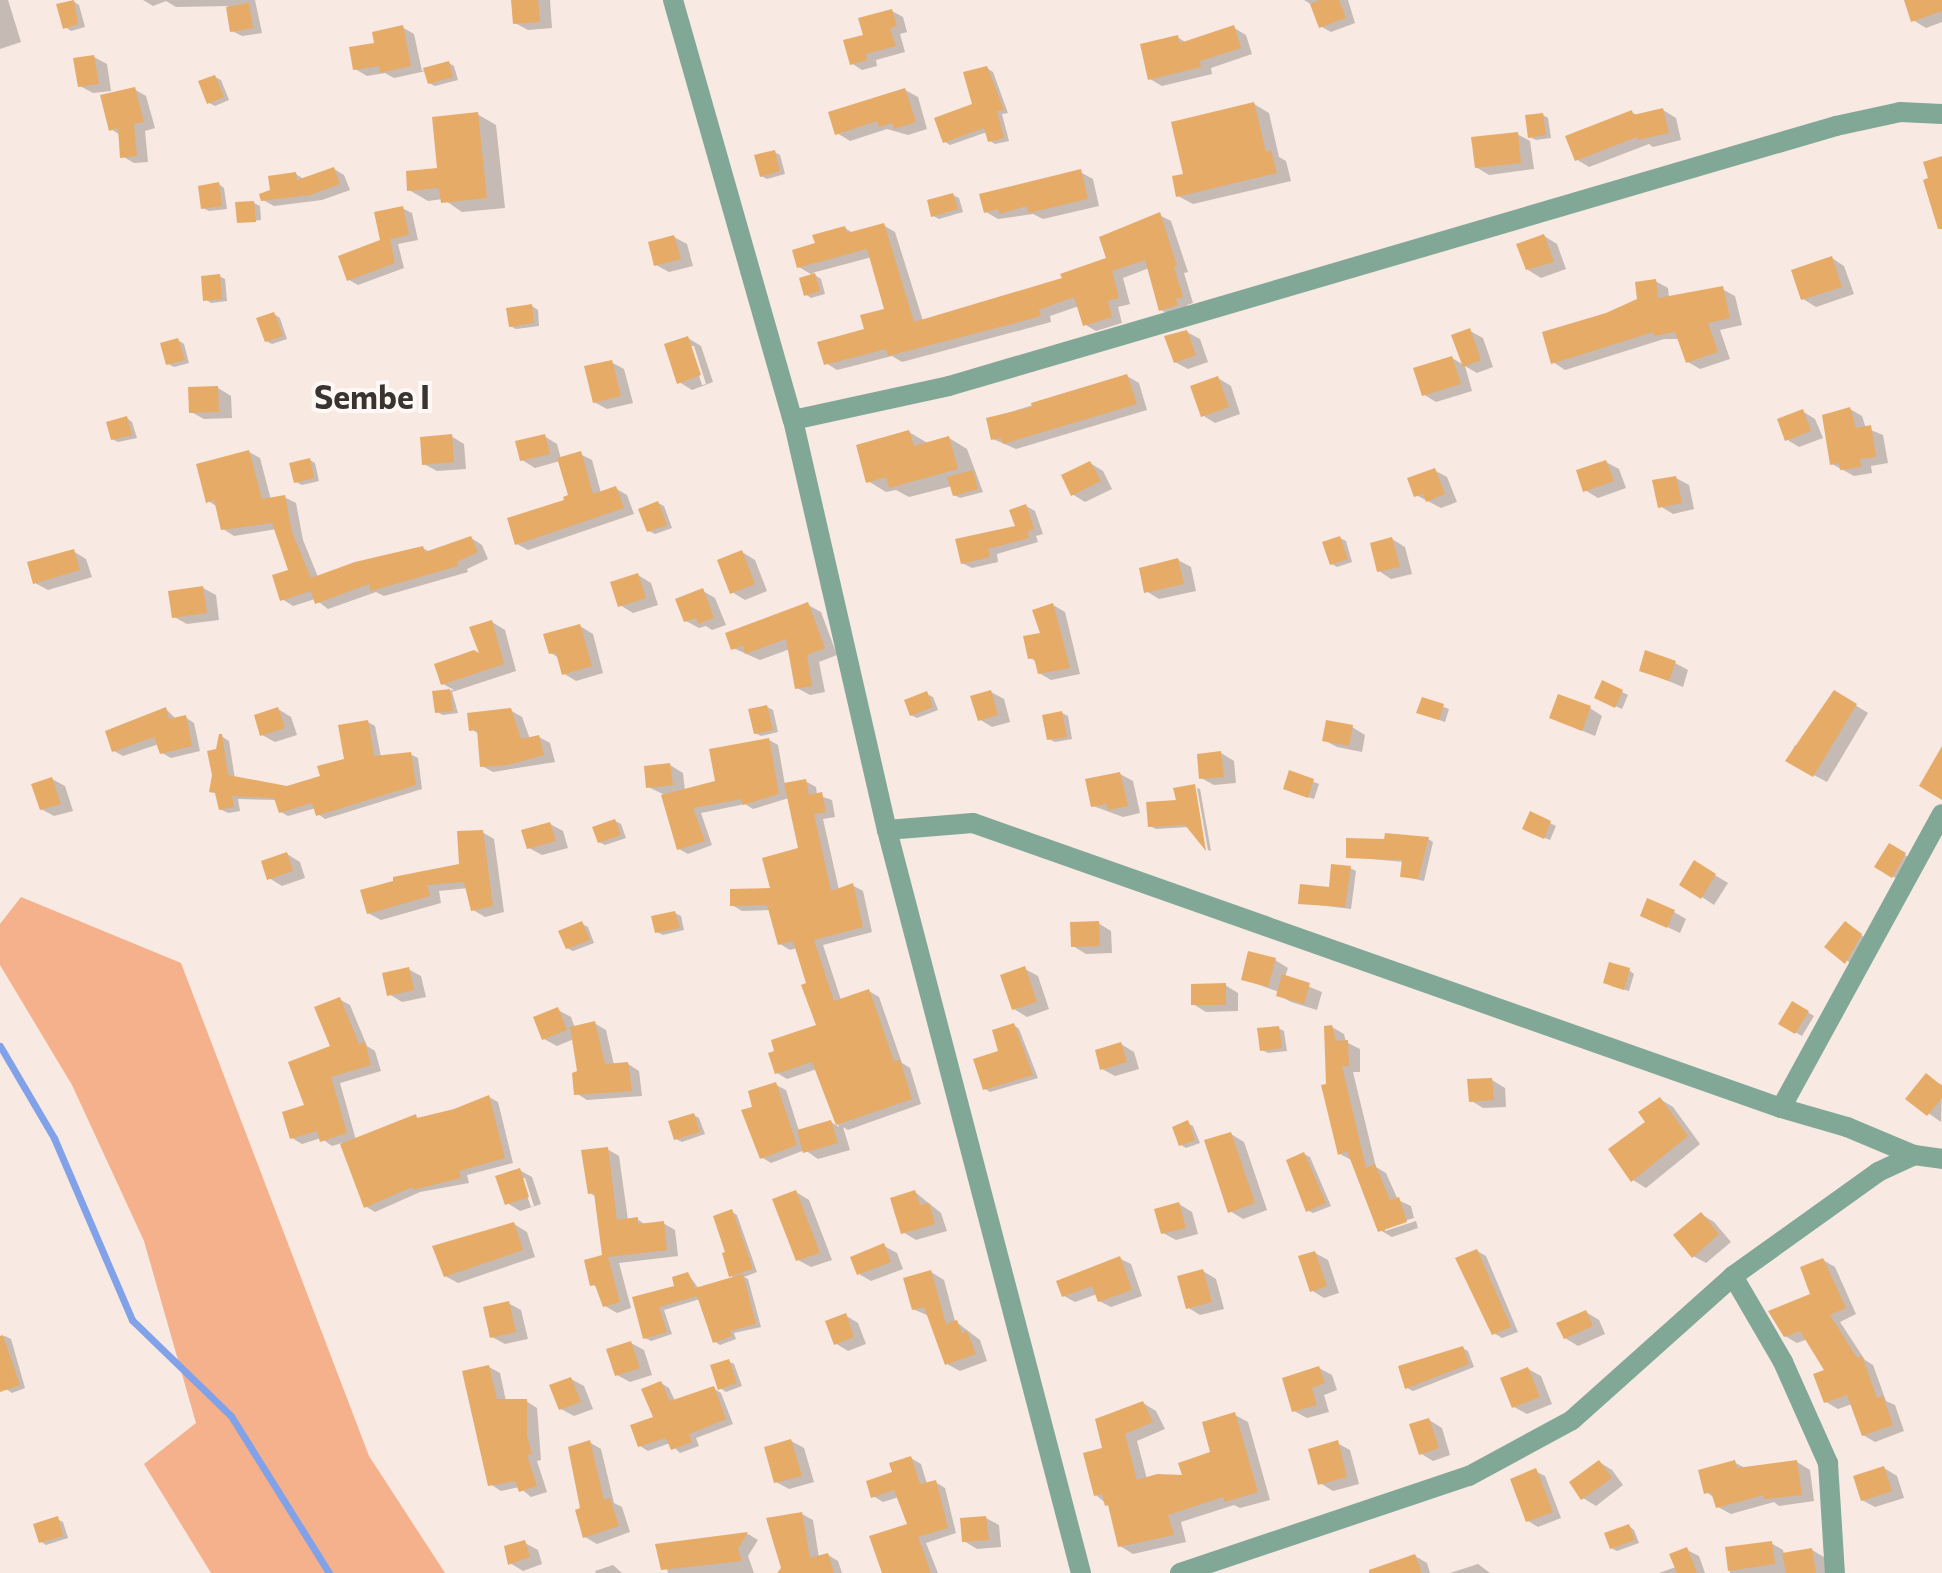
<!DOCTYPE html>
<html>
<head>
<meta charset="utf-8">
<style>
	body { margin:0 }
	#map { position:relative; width:1942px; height:1573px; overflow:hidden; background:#f8e9e2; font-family:Commissioner,sans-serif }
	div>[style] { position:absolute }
	.green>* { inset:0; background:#f5b08c }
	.shadow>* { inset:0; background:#0003 }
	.stream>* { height:7px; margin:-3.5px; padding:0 3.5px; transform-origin:3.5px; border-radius:3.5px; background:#81a2e9 }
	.building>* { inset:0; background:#e7ab68 }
	.minor>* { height:20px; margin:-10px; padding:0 10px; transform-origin:10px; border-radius:10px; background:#81a796 }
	span { translate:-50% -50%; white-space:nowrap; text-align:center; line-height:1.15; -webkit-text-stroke:8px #fef9f6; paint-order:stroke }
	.neighbourhood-label { font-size:32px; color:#3a3431; font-weight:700 }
</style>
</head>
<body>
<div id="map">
	<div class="green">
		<i style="clip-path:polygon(21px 897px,181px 963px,369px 1456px,445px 1573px,211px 1573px,144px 1464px,196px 1423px,144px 1241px,72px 1085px,0 965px,0 924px)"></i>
	</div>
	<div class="shadow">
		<i style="clip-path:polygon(0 0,8px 0,21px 42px,0 49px)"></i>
		<i style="clip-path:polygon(255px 0,262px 33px,242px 36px,232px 31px,228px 6px,176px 7px,166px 1px,153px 6px,143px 0)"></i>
		<i style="clip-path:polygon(513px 0,550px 0,552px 28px,528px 30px,515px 23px)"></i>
		<i style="clip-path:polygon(1304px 0,1348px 0,1355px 23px,1331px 32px,1320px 26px,1312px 5px)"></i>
		<i style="clip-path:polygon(1906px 0,1942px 0,1942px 22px,1926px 28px,1913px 20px)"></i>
		<i style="clip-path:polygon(73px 1px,79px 5px,85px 27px,71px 31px,65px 27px)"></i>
		<i style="clip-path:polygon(892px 11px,903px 17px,907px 32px,900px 34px,905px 52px,876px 60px,877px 66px,862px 70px,851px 63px,865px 36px)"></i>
		<i style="clip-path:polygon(402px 27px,414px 34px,422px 71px,449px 63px,454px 66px,458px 80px,435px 86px,429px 83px,426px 71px,394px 78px,385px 73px,367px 76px,355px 69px,376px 45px)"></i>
		<i style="clip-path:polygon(1234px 28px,1246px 35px,1252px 54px,1211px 68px,1212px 74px,1162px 86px,1150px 79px,1177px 37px,1187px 43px)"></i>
		<i style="clip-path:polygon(94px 57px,107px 64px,111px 91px,93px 93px,80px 86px)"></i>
		<i style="clip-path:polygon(987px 68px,993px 72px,1008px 113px,1002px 114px,1009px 141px,995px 144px,990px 141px,987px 132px,950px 145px,945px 142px,974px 105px)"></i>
		<i style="clip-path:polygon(215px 77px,221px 80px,229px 100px,215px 106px,209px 103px)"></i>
		<i style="clip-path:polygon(134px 89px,146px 96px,155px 128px,145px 131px,148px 162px,134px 163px,122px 156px,120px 135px,111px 129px)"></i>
		<i style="clip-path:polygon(905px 90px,918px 97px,927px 129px,908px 135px,887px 129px,850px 141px,837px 133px)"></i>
		<i style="clip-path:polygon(1254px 104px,1269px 113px,1279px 157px,1286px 161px,1291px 181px,1193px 204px,1178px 196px,1186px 176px)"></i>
		<i style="clip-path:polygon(1663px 110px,1676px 118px,1681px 140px,1653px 147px,1649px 144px,1589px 167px,1576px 159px,1632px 112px,1638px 116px)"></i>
		<i style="clip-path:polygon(477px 114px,496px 125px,505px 208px,462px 212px,443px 199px,428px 201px,409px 190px,439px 170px)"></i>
		<i style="clip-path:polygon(1543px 115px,1548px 118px,1551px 138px,1536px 140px,1530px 137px)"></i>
		<i style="clip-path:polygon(1517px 134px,1530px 141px,1534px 169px,1489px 175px,1476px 167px)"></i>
		<i style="clip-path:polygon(774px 152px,780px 155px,785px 174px,767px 179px,761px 176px)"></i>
		<i style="clip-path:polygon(334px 169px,344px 175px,350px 190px,322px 200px,274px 206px,263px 200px,296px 174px,305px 180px)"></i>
		<i style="clip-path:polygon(1080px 172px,1093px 179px,1099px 206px,1043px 219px,1033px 214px,998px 219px,986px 212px)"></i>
		<i style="clip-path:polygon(219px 184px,224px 188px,227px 209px,209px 211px,203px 208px)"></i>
		<i style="clip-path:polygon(953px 195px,959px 198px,963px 212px,939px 219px,933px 216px)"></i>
		<i style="clip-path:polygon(254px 203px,260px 206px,261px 220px,239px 222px)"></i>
		<i style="clip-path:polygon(402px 208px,412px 213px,418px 240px,398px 244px,404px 268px,358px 285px,349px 280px,382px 241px)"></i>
		<i style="clip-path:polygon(1159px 215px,1171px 221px,1188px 272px,1184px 273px,1193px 303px,1187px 305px,1189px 311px,1172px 316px,1161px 310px,1149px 268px,1123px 278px,1130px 304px,1118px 307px,1122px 323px,1096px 331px,1084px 324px,1079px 306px,1050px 316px,1051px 322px,902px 362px,892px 356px,837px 370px,826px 363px,886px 310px,872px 257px,812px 273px,821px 279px,825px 294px,811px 298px,805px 294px,814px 276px,799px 267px,817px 245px,845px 228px,853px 233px,883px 225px,895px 232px,923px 321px,1064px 279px,1108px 259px)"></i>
		<i style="clip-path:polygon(1544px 236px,1557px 244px,1566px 269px,1541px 278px,1528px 270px,1519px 245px)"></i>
		<i style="clip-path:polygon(674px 237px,687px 244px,693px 266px,669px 272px,656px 265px)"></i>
		<i style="clip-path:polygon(1832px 258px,1844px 266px,1854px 294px,1816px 307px,1803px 299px)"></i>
		<i style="clip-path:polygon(219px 276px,225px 279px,227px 301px,211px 303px,205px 299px)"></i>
		<i style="clip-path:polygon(1655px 281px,1668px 288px,1669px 298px,1722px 289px,1735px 296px,1742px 325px,1720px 330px,1730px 359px,1700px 369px,1688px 362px,1680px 339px,1664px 339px,1565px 370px,1553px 362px,1606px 315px,1639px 300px)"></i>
		<i style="clip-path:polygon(532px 306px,538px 310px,539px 326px,516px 329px,510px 326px)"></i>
		<i style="clip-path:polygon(274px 314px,280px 318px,287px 339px,272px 344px,266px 341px)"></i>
		<i style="clip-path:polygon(1470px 331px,1483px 338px,1493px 367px,1477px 373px,1465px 366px,1472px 391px,1436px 402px,1423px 394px,1452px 358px,1464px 365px)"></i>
		<i style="clip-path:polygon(1187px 332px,1200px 339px,1208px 362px,1188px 369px,1175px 362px)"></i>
		<i style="clip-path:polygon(evenodd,688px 338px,701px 346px,713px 382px,692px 390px,679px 382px,688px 338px,690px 346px,694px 346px,706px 384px,702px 385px,690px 346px)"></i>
		<i style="clip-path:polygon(178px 340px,184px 344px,189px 363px,174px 367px,168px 364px)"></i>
		<i style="clip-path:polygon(611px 362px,624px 369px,633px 403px,607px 409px,594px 402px)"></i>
		<i style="clip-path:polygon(1127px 376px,1139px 383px,1147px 410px,1016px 449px,993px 439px,988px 419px)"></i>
		<i style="clip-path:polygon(1218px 378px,1231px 386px,1240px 414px,1215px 423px,1202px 415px)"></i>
		<i style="clip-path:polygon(218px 388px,231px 396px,232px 418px,204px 419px,191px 412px)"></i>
		<i style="clip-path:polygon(1850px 409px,1862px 416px,1866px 428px,1883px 435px,1888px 463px,1871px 466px,1872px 473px,1854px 476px,1832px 464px)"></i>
		<i style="clip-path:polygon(1802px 411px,1815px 419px,1823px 438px,1799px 447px,1786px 439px)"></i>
		<i style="clip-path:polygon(127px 418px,132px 422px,137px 438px,118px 442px,112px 439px)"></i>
		<i style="clip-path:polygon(909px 432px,929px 444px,949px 438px,967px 449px,983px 492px,960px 498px,954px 495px,952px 486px,909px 497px,896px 490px,886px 492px,868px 481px)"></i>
		<i style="clip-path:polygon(451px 436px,464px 444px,466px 469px,437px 471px,424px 464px)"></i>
		<i style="clip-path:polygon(544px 436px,557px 444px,561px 459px,580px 454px,592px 460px,601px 493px,615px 488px,627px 495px,634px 514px,528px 550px,517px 544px,570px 496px,560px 461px,535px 468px,522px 460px)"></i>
		<i style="clip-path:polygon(249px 452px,260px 458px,271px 500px,284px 497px,296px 503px,303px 540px,318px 577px,423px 548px,430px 552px,471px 538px,482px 545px,488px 559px,467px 569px,468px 572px,384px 596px,376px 592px,328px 609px,315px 599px,293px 606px,282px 599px,291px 571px,277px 529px,234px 536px,223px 529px,218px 507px,208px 501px)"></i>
		<i style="clip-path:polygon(310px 460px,315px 463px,319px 481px,302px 485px,296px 482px)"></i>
		<i style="clip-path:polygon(1606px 462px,1619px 469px,1626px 488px,1598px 498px,1585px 490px)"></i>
		<i style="clip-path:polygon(1090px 463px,1103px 471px,1112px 489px,1085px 502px,1072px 494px)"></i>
		<i style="clip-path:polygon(1434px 470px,1447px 477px,1457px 502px,1441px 508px,1416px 495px)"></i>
		<i style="clip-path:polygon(1676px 478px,1689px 485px,1694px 509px,1673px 514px,1660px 506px)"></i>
		<i style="clip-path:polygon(658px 503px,664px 506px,672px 528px,655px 534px,649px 531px)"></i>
		<i style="clip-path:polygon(1026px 506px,1035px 511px,1043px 534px,1036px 536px,1038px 542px,997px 554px,998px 562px,972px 568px,962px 563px,1017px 528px)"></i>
		<i style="clip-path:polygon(1340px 538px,1346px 541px,1352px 562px,1337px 567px,1332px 564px)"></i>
		<i style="clip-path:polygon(1392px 539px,1405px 547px,1412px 574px,1391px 579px,1379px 571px)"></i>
		<i style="clip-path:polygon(73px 551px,86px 559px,92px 577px,48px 590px,35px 583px)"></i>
		<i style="clip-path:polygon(742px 552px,755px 560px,767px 591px,745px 600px,732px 592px)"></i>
		<i style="clip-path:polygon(1178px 560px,1191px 567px,1196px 591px,1159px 599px,1146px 591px)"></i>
		<i style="clip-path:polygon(638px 575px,651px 583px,658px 605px,633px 613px,620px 605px)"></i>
		<i style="clip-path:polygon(203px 588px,216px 595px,219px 620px,187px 624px,174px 617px)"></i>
		<i style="clip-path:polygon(703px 591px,715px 598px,726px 625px,712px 630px,706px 626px,699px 628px,686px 621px)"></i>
		<i style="clip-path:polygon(808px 605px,821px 612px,837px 655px,819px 662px,825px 692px,810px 695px,797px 688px,790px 649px,760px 660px,733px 648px)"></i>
		<i style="clip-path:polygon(1053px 605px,1065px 612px,1080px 674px,1051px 680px,1039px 673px,1037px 662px,1030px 658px)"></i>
		<i style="clip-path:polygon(492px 622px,505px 630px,516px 671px,452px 692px,458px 713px,443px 715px,437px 712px,435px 693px,454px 690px,443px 684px,483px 657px)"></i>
		<i style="clip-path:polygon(580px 626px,593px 634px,603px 673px,576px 681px,563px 673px,559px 658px,551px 653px)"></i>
		<i style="clip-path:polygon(1675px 663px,1688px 670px,1683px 687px,1641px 670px)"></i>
		<i style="clip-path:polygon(991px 692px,1004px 699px,1010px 722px,992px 727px,979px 719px)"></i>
		<i style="clip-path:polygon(1622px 692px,1628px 695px,1622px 709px,1602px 700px)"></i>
		<i style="clip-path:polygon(927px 694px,933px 697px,938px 710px,917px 718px,911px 715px)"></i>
		<i style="clip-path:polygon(1423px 699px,1449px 709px,1445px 722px,1425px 715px)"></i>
		<i style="clip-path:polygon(1847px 700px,1868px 713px,1827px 782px,1787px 761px,1795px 745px,1800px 748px)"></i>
		<i style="clip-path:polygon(767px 707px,773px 710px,778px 732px,761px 736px,755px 733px)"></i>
		<i style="clip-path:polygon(1590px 708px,1602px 716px,1595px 736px,1552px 718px)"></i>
		<i style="clip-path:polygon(166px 709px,176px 719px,185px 717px,194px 723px,200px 751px,171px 758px,162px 753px,159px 744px,123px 756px,114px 751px)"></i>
		<i style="clip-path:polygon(278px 709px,291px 717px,297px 735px,275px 742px,262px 735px)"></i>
		<i style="clip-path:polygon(510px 710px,522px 717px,530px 739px,539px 737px,550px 743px,555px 762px,493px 772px,482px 766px,479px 734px,471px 729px)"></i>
		<i style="clip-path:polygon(1062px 713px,1068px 716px,1072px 739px,1055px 742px,1049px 739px)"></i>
		<i style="clip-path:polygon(368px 722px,375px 726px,381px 757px,410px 754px,418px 758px,422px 789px,325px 819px,318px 814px,316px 808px,288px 816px,281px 812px,277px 800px,238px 799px,240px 811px,228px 813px,220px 809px,218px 751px,221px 736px,229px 741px,235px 779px,287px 788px,322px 777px,346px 760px)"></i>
		<i style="clip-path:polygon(1352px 727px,1365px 735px,1362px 752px,1337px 747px,1324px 740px)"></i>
		<i style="clip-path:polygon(769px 740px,778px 745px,785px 785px,805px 781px,816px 787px,817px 795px,832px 800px,835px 817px,823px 819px,839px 890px,852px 885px,863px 891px,872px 932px,823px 945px,841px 1000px,869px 991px,879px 997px,902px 1063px,910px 1068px,921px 1104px,848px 1130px,843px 1127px,850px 1150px,818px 1159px,805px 1150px,771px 1163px,761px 1157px,755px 1108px,776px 1085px,786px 1090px,799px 1131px,831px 1122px,839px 1127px,817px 1069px,787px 1079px,777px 1073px,818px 1026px,797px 948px,790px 950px,780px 944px,770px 910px,742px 911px,732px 905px,773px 890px,800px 850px,789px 798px,753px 809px,745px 804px,701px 813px,712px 845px,688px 854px,679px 849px,663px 794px,648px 787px,670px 765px,683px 773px,685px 791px,718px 782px)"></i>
		<i style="clip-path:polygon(1221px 753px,1234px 761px,1236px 783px,1214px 785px,1201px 778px)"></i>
		<i style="clip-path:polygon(1290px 773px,1319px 784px,1314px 799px,1291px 792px)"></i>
		<i style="clip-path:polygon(1120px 774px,1133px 781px,1140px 813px,1123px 817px,1093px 806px)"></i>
		<i style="clip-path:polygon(52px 779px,65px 786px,73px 811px,54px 816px,41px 809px)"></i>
		<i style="clip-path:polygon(1197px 788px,1200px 789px,1211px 851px,1208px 850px)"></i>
		<i style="clip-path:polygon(1148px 804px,1189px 827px,1156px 829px,1150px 826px)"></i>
		<i style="clip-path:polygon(615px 821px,621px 824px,626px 838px,605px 845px,599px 842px)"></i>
		<i style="clip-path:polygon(1550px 823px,1556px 826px,1550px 840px,1530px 832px)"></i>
		<i style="clip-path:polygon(550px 824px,563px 831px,568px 848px,542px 855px,529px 848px)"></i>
		<i style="clip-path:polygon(482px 832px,494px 839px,504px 912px,485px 917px,473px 910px,468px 888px,439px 891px,441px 903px,381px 920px,368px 913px,461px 866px)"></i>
		<i style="clip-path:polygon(1428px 839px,1433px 842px,1424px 881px,1402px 876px,1404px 862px,1348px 857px)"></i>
		<i style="clip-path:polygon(1889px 846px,1917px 862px,1906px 884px,1876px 867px)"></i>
		<i style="clip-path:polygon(287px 854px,300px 862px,305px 878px,282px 886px,269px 878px)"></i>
		<i style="clip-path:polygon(1695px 863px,1728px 883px,1714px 905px,1702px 897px)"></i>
		<i style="clip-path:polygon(1350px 868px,1356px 871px,1351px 909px,1301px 903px,1331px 889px)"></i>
		<i style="clip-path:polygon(1674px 912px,1686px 919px,1680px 933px,1642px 915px)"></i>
		<i style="clip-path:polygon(675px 913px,681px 916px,684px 930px,663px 935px,657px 932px)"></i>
		<i style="clip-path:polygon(1098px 923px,1111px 931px,1112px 953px,1086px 954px,1073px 946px)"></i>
		<i style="clip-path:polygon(582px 924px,588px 927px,594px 943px,573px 951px,567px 948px)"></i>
		<i style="clip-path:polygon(1845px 924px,1873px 943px,1859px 969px,1827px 947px)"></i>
		<i style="clip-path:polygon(1275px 960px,1288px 968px,1285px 977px,1322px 992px,1317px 1010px,1291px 1002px,1278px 995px,1279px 992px,1243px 979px)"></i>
		<i style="clip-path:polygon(408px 969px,421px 976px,426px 997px,402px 1002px,389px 994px)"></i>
		<i style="clip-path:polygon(1025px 969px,1038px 976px,1049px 1009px,1027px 1017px,1014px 1009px)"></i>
		<i style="clip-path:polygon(1629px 970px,1634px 974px,1629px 991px,1611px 986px)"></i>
		<i style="clip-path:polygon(1225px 985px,1238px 993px,1238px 1011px,1206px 1012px,1193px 1004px)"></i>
		<i style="clip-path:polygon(339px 999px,350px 1005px,367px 1046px,375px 1051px,381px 1071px,340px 1083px,356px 1140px,416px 1117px,420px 1119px,454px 1110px,489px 1097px,498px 1102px,513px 1163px,467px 1175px,469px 1183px,420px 1192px,375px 1212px,365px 1206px,342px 1143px,332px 1146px,321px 1138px,302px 1144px,292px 1138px,333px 1047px)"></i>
		<i style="clip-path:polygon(1793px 1003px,1814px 1016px,1802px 1036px,1781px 1024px)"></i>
		<i style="clip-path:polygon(558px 1010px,571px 1017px,575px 1028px,594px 1023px,606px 1030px,614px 1065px,628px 1064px,639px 1071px,642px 1096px,587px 1100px,576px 1093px,580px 1073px,574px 1039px,557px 1046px,544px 1039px)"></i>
		<i style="clip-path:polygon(1014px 1025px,1019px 1029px,1038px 1078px,990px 1092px,984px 1088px)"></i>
		<i style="clip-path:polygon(1332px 1027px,1344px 1034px,1346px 1042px,1360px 1049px,1360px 1072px,1353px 1072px,1376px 1167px,1386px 1173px,1398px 1200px,1411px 1206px,1414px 1218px,1385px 1227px,1385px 1231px,1416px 1221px,1418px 1228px,1392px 1237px,1380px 1230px,1353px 1161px,1340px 1154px,1328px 1085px)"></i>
		<i style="clip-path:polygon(1278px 1028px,1284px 1031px,1287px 1051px,1268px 1053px,1262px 1050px)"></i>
		<i style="clip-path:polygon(1121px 1044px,1134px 1052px,1139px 1069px,1115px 1076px,1102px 1069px)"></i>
		<i style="clip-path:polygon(1926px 1076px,1942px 1085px,1941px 1122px,1908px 1099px)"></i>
		<i style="clip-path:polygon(1492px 1080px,1505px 1088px,1506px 1107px,1483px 1108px,1470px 1100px)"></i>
		<i style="clip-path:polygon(1660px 1099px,1673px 1107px,1700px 1144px,1646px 1188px,1633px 1180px)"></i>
		<i style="clip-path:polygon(694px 1115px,699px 1118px,705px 1134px,682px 1142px,676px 1139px)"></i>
		<i style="clip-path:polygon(1187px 1123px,1193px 1126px,1200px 1143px,1186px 1148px,1181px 1145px)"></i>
		<i style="clip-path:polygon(1231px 1134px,1244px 1142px,1267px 1210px,1243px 1219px,1230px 1211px)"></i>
		<i style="clip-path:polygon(607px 1149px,619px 1156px,628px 1220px,637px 1219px,646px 1225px,663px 1223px,675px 1230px,678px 1256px,619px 1263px,631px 1308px,617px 1313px,605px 1306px,598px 1288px,592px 1284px,604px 1256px,596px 1197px,590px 1193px)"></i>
		<i style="clip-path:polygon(1304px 1154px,1310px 1157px,1331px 1206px,1313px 1213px,1307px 1210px)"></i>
		<i style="clip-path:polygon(evenodd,519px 1170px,532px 1177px,541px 1204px,520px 1211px,507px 1203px,519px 1170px,521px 1178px,525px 1178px,534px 1206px,531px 1207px,521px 1178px)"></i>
		<i style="clip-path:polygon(796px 1192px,809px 1200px,832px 1260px,811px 1267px,798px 1260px)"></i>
		<i style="clip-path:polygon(915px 1192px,941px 1213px,947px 1231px,916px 1240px,903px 1232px)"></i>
		<i style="clip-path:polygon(1179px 1204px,1192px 1212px,1198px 1234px,1176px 1240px,1163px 1233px)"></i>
		<i style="clip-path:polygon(732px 1212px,737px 1215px,757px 1272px,744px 1277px,748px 1279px,761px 1327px,734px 1333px,736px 1339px,720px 1345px,714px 1341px,700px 1299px,664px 1310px,672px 1334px,651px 1341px,645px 1338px,634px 1299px,676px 1287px,688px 1274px,699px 1289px,735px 1278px,731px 1276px,728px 1253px)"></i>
		<i style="clip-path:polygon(1701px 1214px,1714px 1222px,1731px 1242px,1706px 1263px,1693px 1256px)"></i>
		<i style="clip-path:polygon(514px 1224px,527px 1232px,535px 1257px,458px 1283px,445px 1276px)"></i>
		<i style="clip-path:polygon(884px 1246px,897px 1253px,903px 1269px,871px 1281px,859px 1274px)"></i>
		<i style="clip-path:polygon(1477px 1251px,1486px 1256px,1518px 1332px,1502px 1338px,1494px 1333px)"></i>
		<i style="clip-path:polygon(1315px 1253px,1328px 1260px,1339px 1293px,1324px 1298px,1311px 1290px)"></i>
		<i style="clip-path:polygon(1119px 1258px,1131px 1264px,1142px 1296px,1111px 1307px,1099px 1301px,1097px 1294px,1075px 1302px,1064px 1296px)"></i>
		<i style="clip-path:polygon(1823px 1260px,1835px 1267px,1856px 1314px,1840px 1322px,1865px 1360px,1873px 1365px,1886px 1401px,1895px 1405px,1904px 1431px,1875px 1442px,1863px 1435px,1852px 1404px,1838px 1409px,1826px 1402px,1827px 1371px,1808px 1339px,1797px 1343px,1785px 1336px,1813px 1295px)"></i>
		<i style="clip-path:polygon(1203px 1271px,1216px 1279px,1224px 1309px,1200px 1315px,1187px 1307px)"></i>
		<i style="clip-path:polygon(931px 1272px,944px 1280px,955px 1321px,980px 1340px,987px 1361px,960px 1371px,947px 1364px,929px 1316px,913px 1309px)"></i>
		<i style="clip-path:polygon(508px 1303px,521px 1310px,528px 1339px,505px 1344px,492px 1337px)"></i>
		<i style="clip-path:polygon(1586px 1312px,1599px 1320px,1605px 1334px,1578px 1346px,1565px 1338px)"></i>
		<i style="clip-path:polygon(845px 1315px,858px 1323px,866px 1344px,848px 1351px,835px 1343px)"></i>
		<i style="clip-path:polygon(5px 1336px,11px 1339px,25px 1388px,12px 1393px,6px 1389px,0 1373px,0 1338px)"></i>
		<i style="clip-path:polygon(631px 1343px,644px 1350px,652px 1375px,630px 1382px,617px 1375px)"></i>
		<i style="clip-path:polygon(1462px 1348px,1468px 1351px,1474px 1367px,1413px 1391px,1407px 1388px)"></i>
		<i style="clip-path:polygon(728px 1361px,734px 1364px,742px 1386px,726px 1392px,720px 1388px)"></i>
		<i style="clip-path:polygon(489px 1367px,500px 1373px,506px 1401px,526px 1401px,537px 1408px,541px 1460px,537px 1461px,547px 1492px,531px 1497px,519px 1487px,501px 1491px,490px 1484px)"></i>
		<i style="clip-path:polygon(1319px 1368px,1332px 1375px,1337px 1390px,1324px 1395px,1329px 1412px,1307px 1418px,1294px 1411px)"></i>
		<i style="clip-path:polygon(1528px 1369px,1541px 1376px,1552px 1404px,1527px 1414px,1514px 1407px)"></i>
		<i style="clip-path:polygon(571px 1379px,584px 1386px,593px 1409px,574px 1416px,561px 1409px)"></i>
		<i style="clip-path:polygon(661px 1383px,669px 1388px,675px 1401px,713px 1388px,721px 1393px,733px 1424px,696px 1438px,699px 1446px,680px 1453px,670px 1443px,648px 1451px,640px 1446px,655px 1418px)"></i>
		<i style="clip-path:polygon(1143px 1403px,1156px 1411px,1165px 1429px,1137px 1441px,1147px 1479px,1185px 1477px,1213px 1453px,1235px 1415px,1248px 1422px,1270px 1500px,1240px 1508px,1234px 1505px,1181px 1522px,1186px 1542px,1133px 1554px,1120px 1546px,1110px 1507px,1096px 1495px,1105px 1449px)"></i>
		<i style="clip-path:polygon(1429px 1420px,1442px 1428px,1450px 1455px,1433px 1461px,1420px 1453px)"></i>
		<i style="clip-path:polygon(791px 1441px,804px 1448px,814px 1482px,789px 1489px,776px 1482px)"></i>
		<i style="clip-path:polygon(589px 1442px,601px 1449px,614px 1503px,622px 1507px,630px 1532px,597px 1544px,585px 1537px,582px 1510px)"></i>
		<i style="clip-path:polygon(1337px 1443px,1350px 1450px,1359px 1484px,1333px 1491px,1320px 1483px)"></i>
		<i style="clip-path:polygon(911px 1458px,921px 1464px,927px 1484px,935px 1482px,945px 1488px,956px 1533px,926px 1543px,938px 1573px,884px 1573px,910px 1525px,899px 1497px,883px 1502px,873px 1496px)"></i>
		<i style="clip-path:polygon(1599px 1462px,1612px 1470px,1623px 1485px,1596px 1506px,1583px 1498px)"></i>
		<i style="clip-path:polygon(1734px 1462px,1745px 1468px,1797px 1462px,1810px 1470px,1814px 1501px,1779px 1506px,1774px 1502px,1731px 1514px,1718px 1507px,1715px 1498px,1706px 1492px)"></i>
		<i style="clip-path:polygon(1884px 1468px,1897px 1476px,1904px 1498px,1875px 1507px,1862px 1500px)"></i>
		<i style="clip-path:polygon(1535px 1471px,1545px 1476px,1561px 1518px,1538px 1527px,1528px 1521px)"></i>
		<i style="clip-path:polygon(802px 1514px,813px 1520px,819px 1558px,828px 1555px,838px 1561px,842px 1573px,785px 1573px)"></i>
		<i style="clip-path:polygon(986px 1518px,999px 1525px,1001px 1547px,977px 1549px,964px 1541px)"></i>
		<i style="clip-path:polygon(57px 1519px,63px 1522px,68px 1538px,46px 1545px,40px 1541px)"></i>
		<i style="clip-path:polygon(1629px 1526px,1634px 1530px,1639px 1543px,1617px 1551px,1611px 1548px)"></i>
		<i style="clip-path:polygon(748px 1534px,758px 1540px,748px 1556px,754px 1573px,668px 1573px,661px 1545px)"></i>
		<i style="clip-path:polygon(525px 1543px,538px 1550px,542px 1564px,523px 1571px,510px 1563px)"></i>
		<i style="clip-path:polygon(1771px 1543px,1783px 1550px,1784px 1555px,1812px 1550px,1824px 1557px,1827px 1573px,1730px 1573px,1727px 1549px)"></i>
		<i style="clip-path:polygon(1687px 1550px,1699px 1556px,1705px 1573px,1659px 1573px,1676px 1567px)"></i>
		<i style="clip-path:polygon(1415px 1556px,1427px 1563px,1430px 1573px,1390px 1573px)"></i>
		<i style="clip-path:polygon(1478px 1564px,1490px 1573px,1450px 1573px)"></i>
		<i style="clip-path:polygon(613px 1565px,622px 1573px,596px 1573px,595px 1571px)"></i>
	</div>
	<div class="stream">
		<i style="left:0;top:1046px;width:107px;rotate:59.6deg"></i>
		<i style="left:54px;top:1138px;width:198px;rotate:66.8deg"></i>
		<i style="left:132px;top:1320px;width:138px;rotate:44.1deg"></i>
		<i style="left:231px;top:1416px;width:185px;rotate:58deg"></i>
	</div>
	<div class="building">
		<i style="clip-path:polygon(74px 0,78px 24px,63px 29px,56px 4px)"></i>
		<i style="clip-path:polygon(511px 0,538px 0,540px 22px,513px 24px)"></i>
		<i style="clip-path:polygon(1320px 0,1339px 0,1346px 18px,1319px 28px,1310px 4px)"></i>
		<i style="clip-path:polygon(1904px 0,1942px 0,1942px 11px,1911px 22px)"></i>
		<i style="clip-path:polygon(249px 3px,253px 28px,230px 32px,226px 7px)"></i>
		<i style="clip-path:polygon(892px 9px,897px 26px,890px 28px,896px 46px,866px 54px,867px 60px,850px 65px,843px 40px,863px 35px,858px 18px)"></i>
		<i style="clip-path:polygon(403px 25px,411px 66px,380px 73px,379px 66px,353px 70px,349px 47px,374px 43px,372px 32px)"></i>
		<i style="clip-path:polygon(1234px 25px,1241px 48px,1200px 61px,1201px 67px,1148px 80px,1140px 44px,1178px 35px,1180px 43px)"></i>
		<i style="clip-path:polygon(94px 55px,99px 84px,78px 87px,73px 58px)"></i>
		<i style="clip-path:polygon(449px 61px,453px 77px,428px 84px,423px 68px)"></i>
		<i style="clip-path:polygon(987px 66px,1004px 110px,997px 111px,1004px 138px,988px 142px,984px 128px,943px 143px,934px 118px,972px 104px,963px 72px)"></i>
		<i style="clip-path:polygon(215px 75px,224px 97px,207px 104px,198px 81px)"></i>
		<i style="clip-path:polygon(135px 87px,144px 122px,134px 124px,137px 156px,120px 158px,118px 128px,109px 131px,100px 95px)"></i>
		<i style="clip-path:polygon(905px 88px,916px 122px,894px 129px,892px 123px,879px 127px,877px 121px,835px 135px,828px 112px)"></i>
		<i style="clip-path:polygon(1254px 102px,1266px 152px,1271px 150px,1277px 173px,1176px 197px,1172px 176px,1183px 174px,1171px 122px)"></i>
		<i style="clip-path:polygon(1663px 108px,1669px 133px,1638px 140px,1637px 137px,1575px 161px,1565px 136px,1632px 110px,1633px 115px)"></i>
		<i style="clip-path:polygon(478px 112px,487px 198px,441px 203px,439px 188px,407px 191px,406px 171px,437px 168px,432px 117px)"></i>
		<i style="clip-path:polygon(1543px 113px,1546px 135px,1528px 138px,1525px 115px)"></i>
		<i style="clip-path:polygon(1518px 132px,1521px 163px,1475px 168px,1471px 137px)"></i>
		<i style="clip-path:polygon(775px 150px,780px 171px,760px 177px,754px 155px)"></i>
		<i style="clip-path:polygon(1942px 156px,1942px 229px,1938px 229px,1923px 180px,1928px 178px,1923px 162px)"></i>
		<i style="clip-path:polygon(334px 167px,340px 184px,310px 195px,261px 201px,259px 194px,270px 190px,268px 176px,296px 172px,297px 180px)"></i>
		<i style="clip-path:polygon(1081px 169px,1088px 199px,1028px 213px,1027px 206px,999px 214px,998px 209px,984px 213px,979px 194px)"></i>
		<i style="clip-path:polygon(219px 182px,222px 206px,201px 209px,198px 186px)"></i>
		<i style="clip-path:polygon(953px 193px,958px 209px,931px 217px,927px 200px)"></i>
		<i style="clip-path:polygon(254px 201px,256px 222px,237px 223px,235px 202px)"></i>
		<i style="clip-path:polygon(403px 206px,409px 235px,390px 239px,395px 263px,347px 281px,338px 256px,380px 240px,374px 212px)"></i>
		<i style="clip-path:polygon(1160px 212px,1177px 266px,1174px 267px,1183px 297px,1176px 299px,1178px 305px,1159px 311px,1145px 260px,1112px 271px,1119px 298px,1108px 301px,1112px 317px,1083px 326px,1074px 297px,1039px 310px,1041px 316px,1000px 327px,888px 356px,886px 349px,824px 365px,817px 342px,864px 329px,860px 315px,884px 309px,867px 249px,797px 268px,792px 250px,815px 243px,812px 235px,845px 226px,847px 233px,884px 223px,914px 322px,1062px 278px,1060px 274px,1106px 258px,1099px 237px)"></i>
		<i style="clip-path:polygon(1544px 234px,1554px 262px,1526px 270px,1516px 244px)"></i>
		<i style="clip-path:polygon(674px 235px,681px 259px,654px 266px,648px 242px)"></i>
		<i style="clip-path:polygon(1832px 256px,1842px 287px,1801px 300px,1791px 270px)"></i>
		<i style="clip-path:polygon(815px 273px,820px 291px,804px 296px,799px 278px)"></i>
		<i style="clip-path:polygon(220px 274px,222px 299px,203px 301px,201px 276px)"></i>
		<i style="clip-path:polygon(1656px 279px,1658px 298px,1723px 286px,1730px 318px,1708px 323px,1718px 352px,1686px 363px,1675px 332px,1654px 336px,1653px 332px,1551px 364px,1542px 332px,1606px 313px,1637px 299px,1635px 282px)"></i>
		<i style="clip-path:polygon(532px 304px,534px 323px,509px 327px,506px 308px)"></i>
		<i style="clip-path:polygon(274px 312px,283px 336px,265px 342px,256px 318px)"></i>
		<i style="clip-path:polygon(1470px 328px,1481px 360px,1463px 367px,1451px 335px)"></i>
		<i style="clip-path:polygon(1187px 330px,1196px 355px,1174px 363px,1164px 336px)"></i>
		<i style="clip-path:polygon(688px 336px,701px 375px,677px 384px,664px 344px)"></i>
		<i style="clip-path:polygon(178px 338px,185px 360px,166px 365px,160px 343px)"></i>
		<i style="clip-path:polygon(1452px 356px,1461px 384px,1422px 396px,1413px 368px)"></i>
		<i style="clip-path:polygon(612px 360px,621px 396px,593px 403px,584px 366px)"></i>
		<i style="clip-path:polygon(1127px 374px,1137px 404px,1003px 444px,1001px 438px,991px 440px,986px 418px,1032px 407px,1031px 403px)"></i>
		<i style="clip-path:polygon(1218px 376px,1229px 407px,1201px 417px,1190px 386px)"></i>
		<i style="clip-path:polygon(218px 386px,219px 412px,189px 413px,188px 387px)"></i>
		<i style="clip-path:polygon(1850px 407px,1856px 428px,1871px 425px,1876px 457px,1860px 459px,1861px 467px,1840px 470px,1839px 463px,1830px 465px,1822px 415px)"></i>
		<i style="clip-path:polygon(1803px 409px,1811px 431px,1785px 441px,1777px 419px)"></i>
		<i style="clip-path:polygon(127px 416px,132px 435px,111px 440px,106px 422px)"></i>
		<i style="clip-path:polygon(909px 430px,914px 446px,949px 436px,958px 469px,889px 488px,886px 477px,866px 483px,856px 445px)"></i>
		<i style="clip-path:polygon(452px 434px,454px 462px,422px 465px,420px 437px)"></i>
		<i style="clip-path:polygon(545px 434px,550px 454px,520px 461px,515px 441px)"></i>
		<i style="clip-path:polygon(249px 450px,262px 499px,285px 495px,292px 532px,311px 578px,355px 562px,423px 546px,425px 552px,471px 536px,478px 552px,457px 562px,458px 566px,371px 591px,369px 584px,315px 604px,311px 591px,280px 601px,272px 575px,288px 570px,272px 523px,221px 530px,214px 500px,206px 503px,196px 464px)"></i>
		<i style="clip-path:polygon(581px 451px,593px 494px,616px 486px,624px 508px,515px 545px,507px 518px,564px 500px,563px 497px,568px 495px,557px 458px)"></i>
		<i style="clip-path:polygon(310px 458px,314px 478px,294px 483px,289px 463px)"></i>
		<i style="clip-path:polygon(1606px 460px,1614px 481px,1583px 492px,1576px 470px)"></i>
		<i style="clip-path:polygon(1090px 461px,1101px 481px,1071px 496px,1061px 475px)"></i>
		<i style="clip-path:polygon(1435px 468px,1445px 494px,1426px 502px,1423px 494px,1414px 497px,1407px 478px)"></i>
		<i style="clip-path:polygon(973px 470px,978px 489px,953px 496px,947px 477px)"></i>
		<i style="clip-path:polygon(1676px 476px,1682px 503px,1658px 508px,1652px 480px)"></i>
		<i style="clip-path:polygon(658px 501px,667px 525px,647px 532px,638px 509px)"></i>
		<i style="clip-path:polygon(1026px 504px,1034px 529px,1028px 531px,1029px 538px,988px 549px,990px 557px,961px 564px,955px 539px,1015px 526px,1009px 510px)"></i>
		<i style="clip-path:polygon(1340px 536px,1348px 559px,1330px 565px,1322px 542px)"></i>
		<i style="clip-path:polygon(1392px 537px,1400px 567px,1377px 572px,1370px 543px)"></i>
		<i style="clip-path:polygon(74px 549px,80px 570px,33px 584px,27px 562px)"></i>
		<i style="clip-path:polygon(742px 550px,755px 584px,730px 594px,717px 560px)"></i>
		<i style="clip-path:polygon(1178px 558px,1184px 584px,1144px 593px,1139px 568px)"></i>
		<i style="clip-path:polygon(638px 573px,646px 598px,618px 607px,610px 582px)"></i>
		<i style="clip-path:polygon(203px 586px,207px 613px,172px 618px,168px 591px)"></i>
		<i style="clip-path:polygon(703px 588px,714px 618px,698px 624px,696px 618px,684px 622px,675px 599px)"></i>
		<i style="clip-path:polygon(808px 602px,825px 648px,807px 655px,812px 686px,795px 689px,786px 639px,745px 654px,743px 646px,731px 650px,725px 633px)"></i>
		<i style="clip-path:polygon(1053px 603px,1070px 668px,1038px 674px,1034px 658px,1028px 659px,1023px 636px,1040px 633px,1032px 610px)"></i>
		<i style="clip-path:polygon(492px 620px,504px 664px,441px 685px,434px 664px,474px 650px,479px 653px,469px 627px)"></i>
		<i style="clip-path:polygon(580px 624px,592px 666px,562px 675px,556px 653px,549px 654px,543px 634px)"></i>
		<i style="clip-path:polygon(1645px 650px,1676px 661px,1669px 681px,1639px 671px)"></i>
		<i style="clip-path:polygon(1602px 680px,1623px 690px,1615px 708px,1594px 698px)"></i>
		<i style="clip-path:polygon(450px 689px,453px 711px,435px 713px,432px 691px)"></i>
		<i style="clip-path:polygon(991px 690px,998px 715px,978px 721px,970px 696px)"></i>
		<i style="clip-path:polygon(1834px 690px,1857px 704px,1813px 777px,1785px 761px)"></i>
		<i style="clip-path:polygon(927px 691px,933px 707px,910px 716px,904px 700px)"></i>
		<i style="clip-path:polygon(1558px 694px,1591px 706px,1582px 731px,1549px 718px)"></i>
		<i style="clip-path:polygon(1422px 697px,1444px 704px,1439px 720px,1416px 713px)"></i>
		<i style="clip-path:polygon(767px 705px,773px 730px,754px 734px,748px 709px)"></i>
		<i style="clip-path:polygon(166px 707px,169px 719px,186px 715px,192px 746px,160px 754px,154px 737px,112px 752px,105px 731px)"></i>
		<i style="clip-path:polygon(278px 707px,285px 728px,260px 736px,254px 715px)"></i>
		<i style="clip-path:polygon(511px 708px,521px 739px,539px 735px,544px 755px,508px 765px,480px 767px,477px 730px,469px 731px,467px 713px)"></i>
		<i style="clip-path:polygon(1062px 711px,1067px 737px,1047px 740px,1042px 715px)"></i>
		<i style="clip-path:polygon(368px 720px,374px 756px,411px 752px,416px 785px,316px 816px,312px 803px,279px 813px,274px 798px,232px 796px,234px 807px,219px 810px,215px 793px,209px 792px,212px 775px,207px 751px,216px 749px,219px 734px,222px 734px,228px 775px,287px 786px,320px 776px,317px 766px,344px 759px,338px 725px)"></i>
		<i style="clip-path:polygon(1326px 720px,1353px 725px,1349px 746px,1322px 741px)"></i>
		<i style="clip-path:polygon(769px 738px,779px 794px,743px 805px,741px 799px,693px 808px,705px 841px,677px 850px,661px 795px,715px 781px,709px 749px)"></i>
		<i style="clip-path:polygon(1942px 746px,1942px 800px,1919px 786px)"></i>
		<i style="clip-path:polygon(1221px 751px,1224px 777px,1199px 779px,1197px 754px)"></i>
		<i style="clip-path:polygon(670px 763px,673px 785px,646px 788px,644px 766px)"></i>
		<i style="clip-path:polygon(1289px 770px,1314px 779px,1308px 798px,1283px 789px)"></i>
		<i style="clip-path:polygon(1120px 772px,1128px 806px,1108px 810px,1107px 804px,1091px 807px,1085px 779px)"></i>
		<i style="clip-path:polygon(52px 777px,61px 804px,40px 810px,31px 784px)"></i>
		<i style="clip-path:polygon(806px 779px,809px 795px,822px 792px,826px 812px,814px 814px,831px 891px,853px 883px,863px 927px,814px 940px,834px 1001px,869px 989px,894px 1061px,900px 1060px,912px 1099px,836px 1125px,812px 1062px,775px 1074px,768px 1053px,774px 1051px,771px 1040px,816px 1025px,801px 985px,806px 983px,793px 941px,778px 945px,767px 905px,730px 906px,730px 889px,770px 888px,762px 858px,798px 848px,784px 783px)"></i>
		<i style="clip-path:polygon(1195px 784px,1206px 851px,1185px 825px,1148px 827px,1146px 802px,1176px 800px,1173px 788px)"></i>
		<i style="clip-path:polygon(1530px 811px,1551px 821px,1544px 839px,1522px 829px)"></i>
		<i style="clip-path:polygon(615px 819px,621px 835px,598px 843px,592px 827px)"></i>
		<i style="clip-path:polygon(550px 822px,556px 841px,527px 849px,521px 830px)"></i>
		<i style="clip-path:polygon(483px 830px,493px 906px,471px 911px,464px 882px,427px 885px,430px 896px,367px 914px,360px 890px,393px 881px,393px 877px,459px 864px,457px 831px)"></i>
		<i style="clip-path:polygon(1385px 833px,1429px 837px,1418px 879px,1400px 877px,1402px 860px,1346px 858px,1346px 838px,1384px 839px)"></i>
		<i style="clip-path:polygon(1889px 843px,1906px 853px,1892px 878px,1874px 867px)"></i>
		<i style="clip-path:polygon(287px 852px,293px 871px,267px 880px,261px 861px)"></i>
		<i style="clip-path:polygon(1694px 860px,1716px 874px,1701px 899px,1679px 885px)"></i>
		<i style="clip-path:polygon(1331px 864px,1351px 866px,1345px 907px,1298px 904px,1300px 884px,1329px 887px)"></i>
		<i style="clip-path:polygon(1647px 898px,1675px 910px,1667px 928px,1640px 916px)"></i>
		<i style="clip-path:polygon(675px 911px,680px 928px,655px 933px,651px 916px)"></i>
		<i style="clip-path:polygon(582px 921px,590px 940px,566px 949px,558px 931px)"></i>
		<i style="clip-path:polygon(1099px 921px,1100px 946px,1071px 947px,1070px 922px)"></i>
		<i style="clip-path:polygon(1845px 921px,1862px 934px,1845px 964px,1824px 947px)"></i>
		<i style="clip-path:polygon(1248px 951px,1276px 958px,1268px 987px,1241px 980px)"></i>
		<i style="clip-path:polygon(1609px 962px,1630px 968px,1624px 990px,1603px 983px)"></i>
		<i style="clip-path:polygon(1025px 966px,1037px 1002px,1012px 1010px,1000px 975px)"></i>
		<i style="clip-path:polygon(409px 967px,414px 990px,387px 996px,382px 973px)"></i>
		<i style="clip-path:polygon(1282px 974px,1310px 983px,1304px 1004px,1276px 996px)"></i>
		<i style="clip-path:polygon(1226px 983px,1226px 1005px,1191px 1005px,1191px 984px)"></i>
		<i style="clip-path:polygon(340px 997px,359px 1044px,365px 1042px,371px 1065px,331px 1077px,347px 1133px,320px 1142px,317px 1131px,290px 1139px,282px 1112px,304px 1105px,288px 1062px,330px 1046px,314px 1007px)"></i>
		<i style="clip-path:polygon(1792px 1001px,1809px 1011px,1795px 1034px,1778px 1024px)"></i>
		<i style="clip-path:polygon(558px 1007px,567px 1030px,542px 1040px,533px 1017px)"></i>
		<i style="clip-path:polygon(595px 1021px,605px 1064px,628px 1062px,632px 1091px,574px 1095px,572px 1073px,577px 1071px,570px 1027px)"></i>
		<i style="clip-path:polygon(1014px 1023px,1033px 1075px,983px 1090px,973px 1059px,998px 1051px,992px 1030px)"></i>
		<i style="clip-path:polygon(1332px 1025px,1336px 1041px,1348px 1040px,1349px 1066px,1342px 1066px,1366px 1168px,1375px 1164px,1390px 1200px,1399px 1197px,1407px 1222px,1378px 1232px,1347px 1151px,1338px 1155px,1321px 1085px,1326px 1084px,1324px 1026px)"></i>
		<i style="clip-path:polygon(1279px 1026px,1282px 1048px,1260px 1051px,1257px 1028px)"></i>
		<i style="clip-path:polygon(1121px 1042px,1127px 1062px,1100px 1070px,1095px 1050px)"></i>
		<i style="clip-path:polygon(1926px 1073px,1942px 1086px,1942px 1098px,1927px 1116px,1905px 1099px)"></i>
		<i style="clip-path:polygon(1492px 1078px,1494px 1100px,1469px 1102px,1467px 1079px)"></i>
		<i style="clip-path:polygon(776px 1082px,797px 1145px,760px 1159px,741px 1110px,752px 1107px,748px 1091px)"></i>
		<i style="clip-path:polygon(489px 1095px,505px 1158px,459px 1171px,461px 1178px,413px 1190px,412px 1187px,364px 1208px,340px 1144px,416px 1114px,417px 1118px,454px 1109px)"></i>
		<i style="clip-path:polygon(1660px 1097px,1688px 1136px,1631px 1182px,1608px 1149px,1645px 1122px,1638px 1112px)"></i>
		<i style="clip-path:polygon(694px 1113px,700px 1132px,674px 1140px,668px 1121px)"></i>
		<i style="clip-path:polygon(831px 1120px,838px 1143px,803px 1153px,797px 1130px)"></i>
		<i style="clip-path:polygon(1188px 1120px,1195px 1140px,1179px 1146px,1172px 1127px)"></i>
		<i style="clip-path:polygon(1231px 1132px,1255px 1203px,1228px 1213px,1204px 1140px)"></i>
		<i style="clip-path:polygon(608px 1147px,617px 1220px,638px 1217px,638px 1224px,664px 1221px,667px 1250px,608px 1257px,620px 1302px,603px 1307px,595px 1285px,590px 1286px,584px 1260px,602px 1255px,594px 1193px,588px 1194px,581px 1150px)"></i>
		<i style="clip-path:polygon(1304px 1152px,1326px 1203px,1306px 1212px,1286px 1160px)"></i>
		<i style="clip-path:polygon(520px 1168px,529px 1197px,505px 1205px,495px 1176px)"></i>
		<i style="clip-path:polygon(796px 1190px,820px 1253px,796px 1261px,772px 1199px)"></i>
		<i style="clip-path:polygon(915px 1190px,920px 1205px,929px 1203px,935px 1224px,901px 1234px,890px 1198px)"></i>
		<i style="clip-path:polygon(1179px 1202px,1186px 1228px,1161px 1234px,1154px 1209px)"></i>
		<i style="clip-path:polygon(732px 1209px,753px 1269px,729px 1277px,722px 1253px,725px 1252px,713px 1216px)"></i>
		<i style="clip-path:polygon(1701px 1212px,1719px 1234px,1692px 1258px,1673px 1235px)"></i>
		<i style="clip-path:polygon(514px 1222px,523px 1250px,444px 1277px,432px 1246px)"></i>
		<i style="clip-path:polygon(884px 1243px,891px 1262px,857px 1275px,850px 1257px)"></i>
		<i style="clip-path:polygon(1477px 1249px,1511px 1327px,1492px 1335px,1455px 1258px)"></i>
		<i style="clip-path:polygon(1315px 1251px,1327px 1286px,1310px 1292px,1298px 1256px)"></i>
		<i style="clip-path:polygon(1120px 1256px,1132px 1290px,1098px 1302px,1092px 1286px,1062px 1297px,1056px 1281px)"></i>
		<i style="clip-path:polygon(1823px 1258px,1846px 1308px,1830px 1315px,1857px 1358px,1862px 1356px,1877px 1398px,1883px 1396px,1893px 1425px,1862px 1436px,1847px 1395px,1824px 1403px,1813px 1374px,1824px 1370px,1800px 1331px,1784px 1337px,1768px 1311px,1810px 1294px,1800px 1267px)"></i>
		<i style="clip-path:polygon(1203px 1269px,1212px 1302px,1186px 1309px,1177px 1276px)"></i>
		<i style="clip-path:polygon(931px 1270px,946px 1324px,957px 1320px,962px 1333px,967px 1331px,976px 1354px,945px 1365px,924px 1307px,912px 1310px,903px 1278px)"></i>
		<i style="clip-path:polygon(688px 1272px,695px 1288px,743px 1274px,756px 1324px,730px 1331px,732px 1336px,713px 1343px,697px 1296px,659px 1307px,667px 1332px,643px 1339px,632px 1297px,674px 1286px,672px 1277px)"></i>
		<i style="clip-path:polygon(509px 1301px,516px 1332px,490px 1338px,483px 1307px)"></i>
		<i style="clip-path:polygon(1586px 1310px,1593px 1326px,1564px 1339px,1556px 1323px)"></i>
		<i style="clip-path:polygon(846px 1313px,854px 1337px,834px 1345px,825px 1321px)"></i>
		<i style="clip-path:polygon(3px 1335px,20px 1385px,0 1392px,0 1336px)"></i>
		<i style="clip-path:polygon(631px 1341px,640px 1368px,615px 1376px,606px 1349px)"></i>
		<i style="clip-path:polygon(1463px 1346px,1469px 1364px,1405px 1389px,1398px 1366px)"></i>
		<i style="clip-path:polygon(729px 1359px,737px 1383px,718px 1390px,710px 1365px)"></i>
		<i style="clip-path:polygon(489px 1365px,497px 1399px,527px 1399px,527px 1436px,532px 1454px,527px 1455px,537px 1486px,519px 1492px,515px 1481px,488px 1486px,462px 1371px)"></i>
		<i style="clip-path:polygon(1319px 1366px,1325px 1383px,1312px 1388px,1317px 1405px,1292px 1412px,1282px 1378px)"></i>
		<i style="clip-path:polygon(1528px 1367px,1540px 1397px,1512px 1408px,1500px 1378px)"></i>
		<i style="clip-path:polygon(571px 1377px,581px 1402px,559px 1410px,549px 1385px)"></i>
		<i style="clip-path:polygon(661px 1381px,670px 1401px,714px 1386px,726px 1419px,689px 1434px,692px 1442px,671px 1450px,666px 1438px,638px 1447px,630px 1425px,653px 1417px,641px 1389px)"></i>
		<i style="clip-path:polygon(1143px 1401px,1153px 1422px,1125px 1434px,1137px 1480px,1157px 1474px,1182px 1475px,1178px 1463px,1210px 1452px,1202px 1422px,1235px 1412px,1258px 1492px,1225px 1502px,1223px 1497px,1168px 1515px,1174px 1535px,1118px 1547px,1108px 1505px,1105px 1506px,1102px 1494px,1094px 1496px,1083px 1453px,1102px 1448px,1095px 1419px)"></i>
		<i style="clip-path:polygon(1429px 1418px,1439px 1448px,1419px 1455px,1409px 1424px)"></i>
		<i style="clip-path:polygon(791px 1439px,802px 1476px,774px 1483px,764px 1447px)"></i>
		<i style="clip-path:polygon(590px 1440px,604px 1500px,610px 1498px,619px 1526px,583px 1538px,575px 1510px,580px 1508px,568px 1447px)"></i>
		<i style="clip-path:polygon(1338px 1440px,1347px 1477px,1318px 1485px,1308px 1449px)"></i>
		<i style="clip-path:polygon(911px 1456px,920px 1484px,936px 1480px,948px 1528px,918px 1537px,931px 1573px,882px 1573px,869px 1536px,907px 1524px,894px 1490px,871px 1498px,866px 1481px,892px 1472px,889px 1463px)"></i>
		<i style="clip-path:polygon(1599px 1460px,1612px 1478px,1581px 1500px,1569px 1482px)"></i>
		<i style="clip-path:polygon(1735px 1460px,1737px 1468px,1797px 1460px,1802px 1495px,1764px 1499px,1764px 1495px,1716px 1508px,1711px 1492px,1704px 1494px,1698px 1470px)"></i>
		<i style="clip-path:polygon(1884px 1466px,1892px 1491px,1861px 1501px,1853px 1476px)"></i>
		<i style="clip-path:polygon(1536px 1468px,1553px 1512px,1526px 1522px,1510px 1479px)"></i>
		<i style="clip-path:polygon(802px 1512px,810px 1558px,828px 1553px,834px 1573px,777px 1573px,781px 1568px,766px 1518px)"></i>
		<i style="clip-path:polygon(58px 1516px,63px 1536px,39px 1543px,33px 1524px)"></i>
		<i style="clip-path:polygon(986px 1516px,989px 1540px,962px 1542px,960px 1518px)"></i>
		<i style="clip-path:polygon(1629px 1524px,1635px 1540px,1610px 1549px,1604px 1533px)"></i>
		<i style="clip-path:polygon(748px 1532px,738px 1549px,742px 1561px,661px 1570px,655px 1544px)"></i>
		<i style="clip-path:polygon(525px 1540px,530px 1557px,508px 1565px,504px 1546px)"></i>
		<i style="clip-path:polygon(1772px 1541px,1775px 1564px,1728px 1571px,1725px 1547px)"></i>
		<i style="clip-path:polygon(1687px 1547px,1697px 1573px,1677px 1573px,1669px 1554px)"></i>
		<i style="clip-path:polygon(1812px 1548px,1816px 1573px,1786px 1573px,1782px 1553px)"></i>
		<i style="clip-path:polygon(1415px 1554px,1422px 1573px,1369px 1573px,1369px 1570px)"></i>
	</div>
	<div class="minor">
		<i style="left:673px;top:0;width:437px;rotate:74.1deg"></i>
		<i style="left:793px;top:420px;width:421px;rotate:77.1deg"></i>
		<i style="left:887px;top:830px;width:768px;rotate:75.37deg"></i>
		<i style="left:793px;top:420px;width:160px;rotate:-12.3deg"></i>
		<i style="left:949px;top:386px;width:924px;rotate:-16.34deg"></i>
		<i style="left:1836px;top:126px;width:66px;rotate:-12.3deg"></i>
		<i style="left:1900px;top:112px;width:42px;rotate:2.7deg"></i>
		<i style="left:887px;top:830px;width:86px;rotate:-4.7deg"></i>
		<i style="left:973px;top:823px;width:857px;rotate:19.43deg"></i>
		<i style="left:1781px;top:1108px;width:69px;rotate:16.1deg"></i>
		<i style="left:1847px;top:1127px;width:73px;rotate:22.7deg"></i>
		<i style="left:1914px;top:1155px;width:28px;rotate:8deg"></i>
		<i style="left:1781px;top:1108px;width:335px;rotate:-61.3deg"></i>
		<i style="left:1733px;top:1276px;width:99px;rotate:59.8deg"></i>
		<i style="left:1783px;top:1362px;width:111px;rotate:66deg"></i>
		<i style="left:1828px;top:1463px;width:110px;rotate:86.4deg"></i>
		<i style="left:1180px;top:1573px;width:305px;rotate:-18.6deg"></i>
		<i style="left:1469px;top:1476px;width:117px;rotate:-28.5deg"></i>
		<i style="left:1572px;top:1420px;width:216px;rotate:-41.8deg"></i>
		<i style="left:1733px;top:1276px;width:178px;rotate:-35.6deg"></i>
		<i style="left:1878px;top:1172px;width:40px;rotate:-25deg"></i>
	</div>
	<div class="neighbourhood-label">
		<span style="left:372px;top:396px">Sembe I</span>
	</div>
</div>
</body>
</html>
